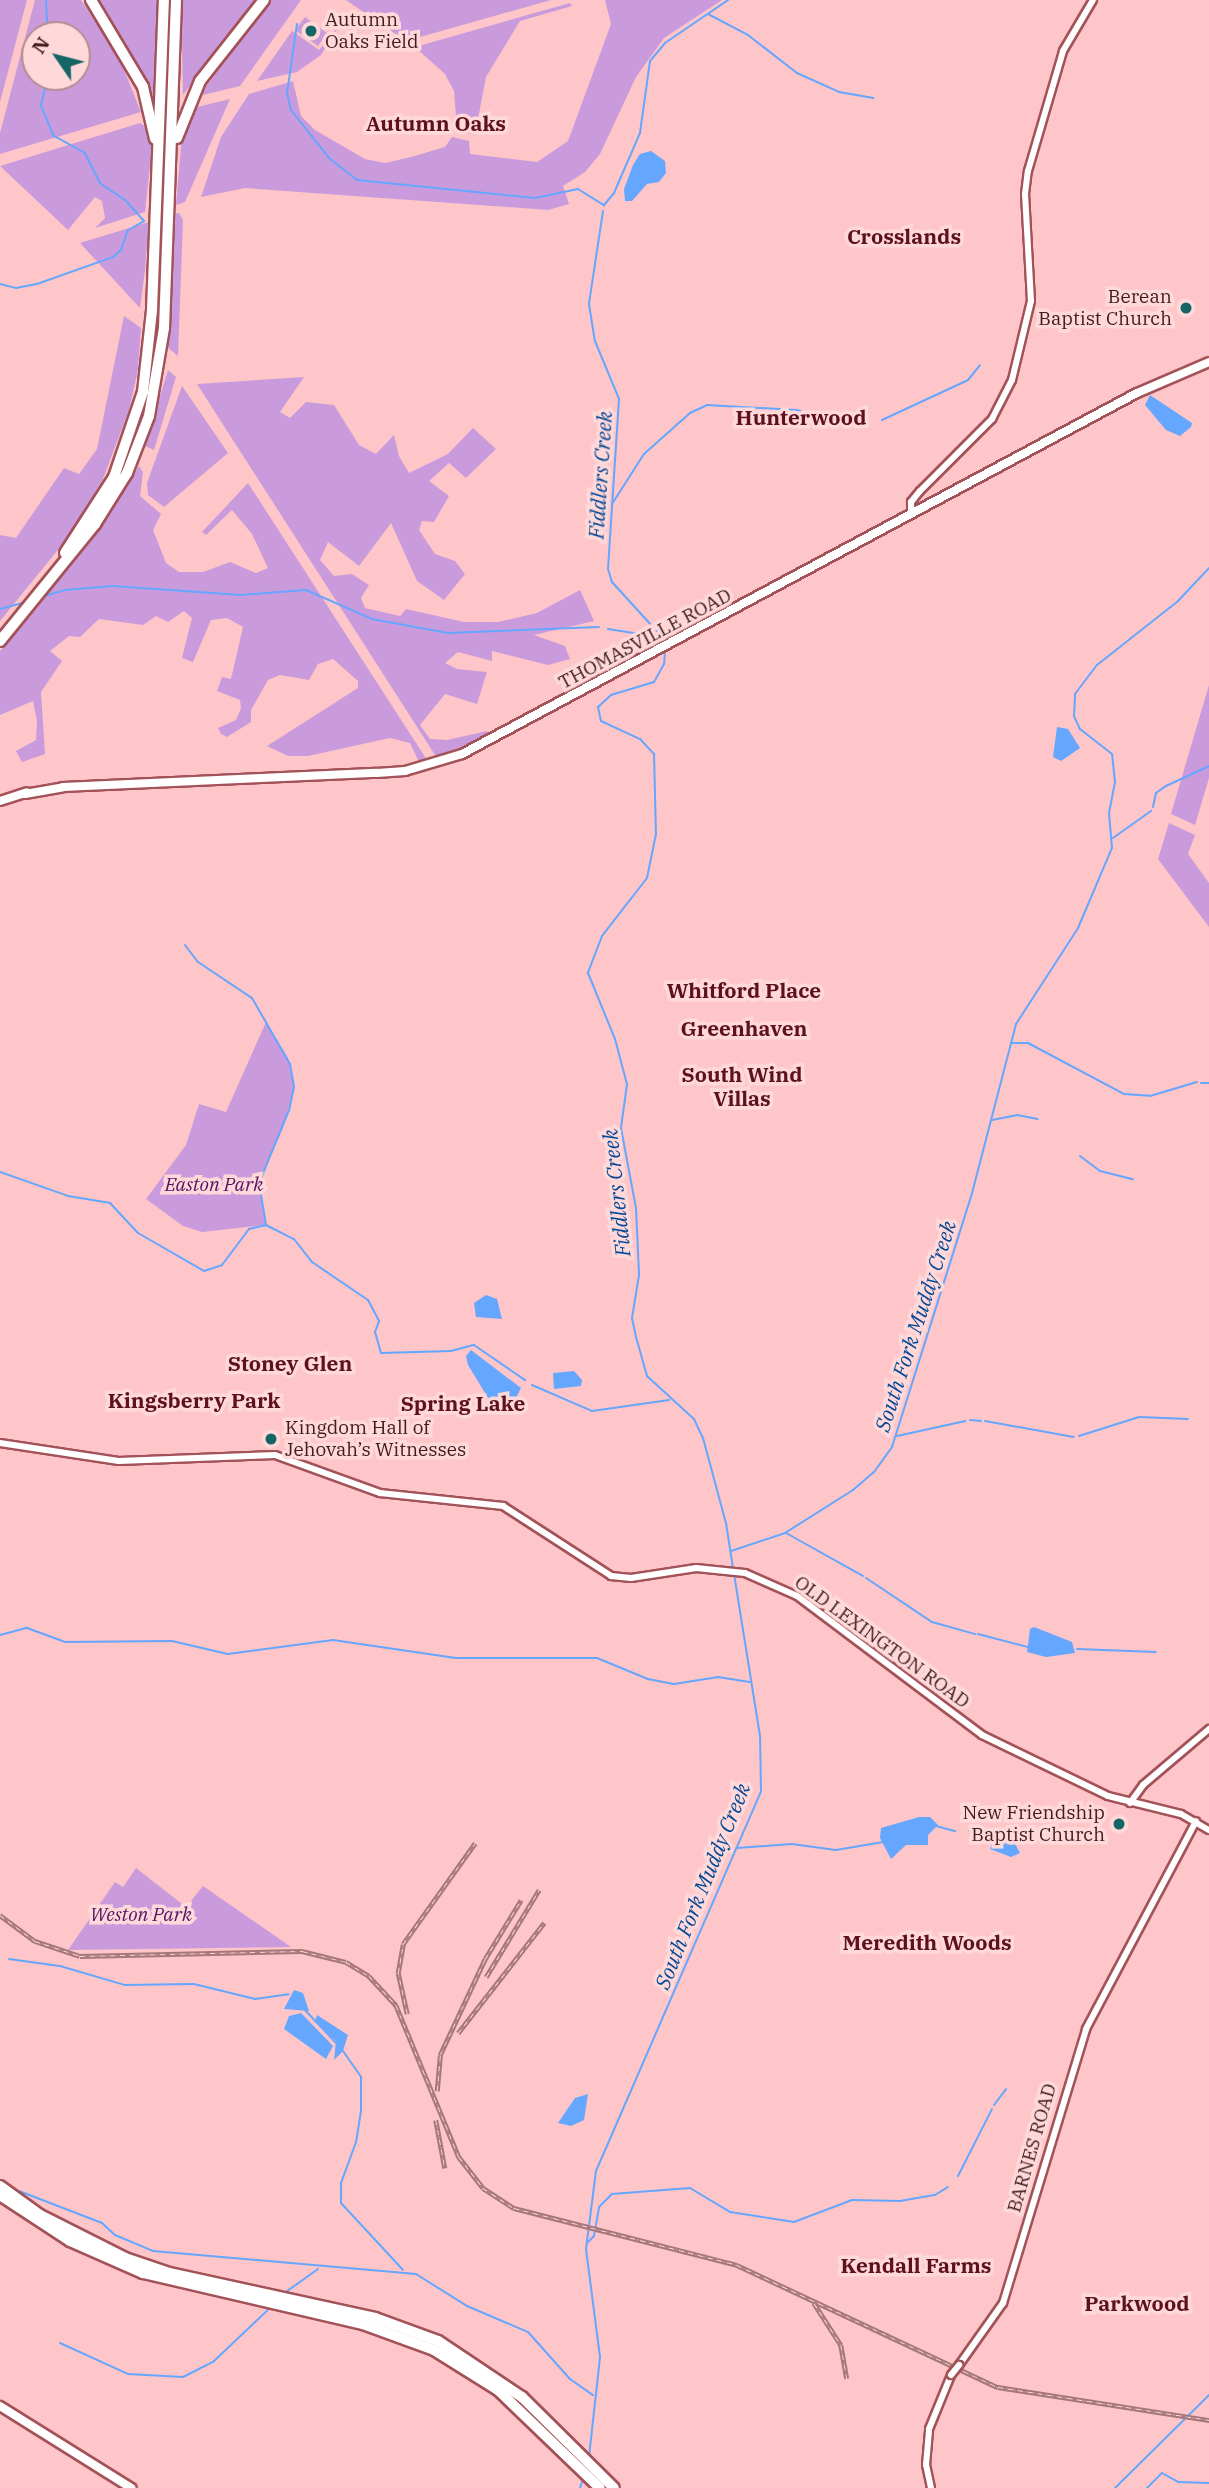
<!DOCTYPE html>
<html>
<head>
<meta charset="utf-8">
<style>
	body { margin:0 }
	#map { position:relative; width:1209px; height:2488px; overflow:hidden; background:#fec6c8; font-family:"IBM Plex Serif",serif }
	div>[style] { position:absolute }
	.green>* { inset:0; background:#ca9bdc }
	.water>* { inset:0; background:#65a6fe }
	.stream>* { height:2px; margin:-1px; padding:0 1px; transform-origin:1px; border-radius:1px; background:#65a6fe }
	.roads { filter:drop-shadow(2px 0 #a35258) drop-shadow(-2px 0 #a35258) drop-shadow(0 2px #a35258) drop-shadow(0 -2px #a35258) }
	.secondary>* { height:6px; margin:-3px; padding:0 3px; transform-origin:3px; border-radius:3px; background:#fff }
	.primary>* { height:8px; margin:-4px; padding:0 4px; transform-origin:4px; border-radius:4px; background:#fff }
	.highway>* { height:10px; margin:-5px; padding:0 5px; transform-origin:5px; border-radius:5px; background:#fff }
	.rail>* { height:4.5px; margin-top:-2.25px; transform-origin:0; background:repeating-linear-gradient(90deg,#ffd9da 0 5px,#a57779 0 10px); box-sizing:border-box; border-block:2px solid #a57779 }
	.bridges { filter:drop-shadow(2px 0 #a35258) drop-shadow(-2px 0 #a35258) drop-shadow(0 2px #a35258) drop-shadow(0 -2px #a35258) }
	.secondary-bridge>* { height:6px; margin:-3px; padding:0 3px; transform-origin:3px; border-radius:3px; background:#fff }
	.dots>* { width:19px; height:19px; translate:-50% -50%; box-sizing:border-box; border:4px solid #ffd9da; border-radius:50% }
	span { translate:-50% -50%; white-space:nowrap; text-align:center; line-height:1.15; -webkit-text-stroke:7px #ffd9da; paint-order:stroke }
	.poi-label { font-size:19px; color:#3f1d1f }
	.left { translate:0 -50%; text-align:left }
	.right { translate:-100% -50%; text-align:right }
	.street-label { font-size:19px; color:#3f1d1f }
	.park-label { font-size:19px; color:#521365; font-style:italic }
	.neighbourhood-label { font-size:21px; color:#5c111d; font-weight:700 }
	.water-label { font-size:21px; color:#054895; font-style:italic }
	.north { position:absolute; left:21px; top:21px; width:70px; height:70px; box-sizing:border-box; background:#ffd9da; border:2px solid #b28e8f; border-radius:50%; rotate:305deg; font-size:19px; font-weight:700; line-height:28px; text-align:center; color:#3f1d1f }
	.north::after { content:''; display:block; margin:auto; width:24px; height:32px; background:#156466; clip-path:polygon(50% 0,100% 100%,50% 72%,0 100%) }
</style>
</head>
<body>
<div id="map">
	<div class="green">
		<i style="clip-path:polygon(0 0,27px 0,0 102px)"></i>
		<i style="clip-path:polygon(evenodd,35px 0,81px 0,118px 55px,141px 112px,0 154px,0 133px,35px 0,77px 35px,77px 77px,35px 77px,35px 35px,77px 35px)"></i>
		<i style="clip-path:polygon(94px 0,157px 0,155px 101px,145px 76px)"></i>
		<i style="clip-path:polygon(181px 0,255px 0,183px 95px,181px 12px)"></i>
		<i style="clip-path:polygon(271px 0,301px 0,240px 86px,199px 96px)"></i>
		<i style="clip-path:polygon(346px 0,551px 0,406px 41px)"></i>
		<i style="clip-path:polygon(605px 0,722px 0,664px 38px,636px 77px,600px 154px,585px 172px,563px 186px,569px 204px,548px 210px,245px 188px,201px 197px,221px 137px,249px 94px,293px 81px,301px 116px,315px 130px,365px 159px,385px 163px,411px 157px,445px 147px,452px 137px,469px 141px,470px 154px,537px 162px,568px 141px,611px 24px)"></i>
		<i style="clip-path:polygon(570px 3px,572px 6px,520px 21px,486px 77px,475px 135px,457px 130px,454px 91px,445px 74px,415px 47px)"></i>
		<i style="clip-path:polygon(305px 17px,327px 33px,318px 46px,295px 30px)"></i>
		<i style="clip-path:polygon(340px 25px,321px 55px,297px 72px,257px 81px,292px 31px,319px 50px)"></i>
		<i style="clip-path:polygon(230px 99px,185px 202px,176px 205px,182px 136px,193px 108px)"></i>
		<i style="clip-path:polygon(140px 123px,147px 128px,152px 147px,145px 212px,95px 228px,105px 218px,102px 201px,95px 197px,68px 230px,0 166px)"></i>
		<i style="clip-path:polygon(179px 213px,183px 220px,178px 356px,167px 347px,174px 214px)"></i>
		<i style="clip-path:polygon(149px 222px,145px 270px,140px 308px,80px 243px)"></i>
		<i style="clip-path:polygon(124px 316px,141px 328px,138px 370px,129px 410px,103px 479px,70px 535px,0 621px,0 535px,16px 538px,64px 468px,79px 474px,97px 449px)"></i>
		<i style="clip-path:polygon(168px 370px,176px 377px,154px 450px,145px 446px)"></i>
		<i style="clip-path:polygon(304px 377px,280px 412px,290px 418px,306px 402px,334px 405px,359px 445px,376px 454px,394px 435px,399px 456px,409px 473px,448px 454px,473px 428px,496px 449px,466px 478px,449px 463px,429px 481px,449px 496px,434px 522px,422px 521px,419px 530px,435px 554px,455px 561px,465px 574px,444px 600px,417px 581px,391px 523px,359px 566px,328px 542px,320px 560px,334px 576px,352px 574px,369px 585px,361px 598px,365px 608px,400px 616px,406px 609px,464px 622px,498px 622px,537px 613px,580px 590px,594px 621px,534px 635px,565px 646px,570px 659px,548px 665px,492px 651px,492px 661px,458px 652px,445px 663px,457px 669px,487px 672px,477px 704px,445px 694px,420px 725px,430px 739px,447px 740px,487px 731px,490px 735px,437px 758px,197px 384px)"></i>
		<i style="clip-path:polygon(182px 386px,228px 453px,164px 507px,148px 495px,147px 483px)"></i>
		<i style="clip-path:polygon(139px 466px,143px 472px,140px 496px,161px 514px,153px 530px,157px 540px,166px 563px,179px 572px,203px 572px,230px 562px,256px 573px,268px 568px,252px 534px,232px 510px,206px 535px,202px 532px,248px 483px,427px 760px,419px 762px,410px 743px,390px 738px,308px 756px,288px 756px,267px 746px,358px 688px,358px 681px,333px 659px,318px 664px,309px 680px,280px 675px,268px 680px,251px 710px,251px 722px,227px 737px,221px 734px,218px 728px,236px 720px,241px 708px,240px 700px,217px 691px,222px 677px,231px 679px,243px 627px,227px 618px,211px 620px,193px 662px,182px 658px,192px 618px,184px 611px,168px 622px,156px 616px,143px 625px,99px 619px,80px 637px,69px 636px,50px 651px,62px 661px,41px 692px,45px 754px,22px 762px,16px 751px,36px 740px,37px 721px,33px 701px,0 715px,0 651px,111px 513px)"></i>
		<i style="clip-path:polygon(1209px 685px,1209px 778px,1195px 825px,1171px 814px)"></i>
		<i style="clip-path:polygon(1169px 823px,1195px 835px,1188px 854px,1209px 883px,1209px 927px,1158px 859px)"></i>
		<i style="clip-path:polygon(266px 1022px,288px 1058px,294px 1087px,283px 1128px,259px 1183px,266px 1225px,202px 1232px,183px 1226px,146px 1199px,186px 1145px,199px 1104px,226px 1112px)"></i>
		<i style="clip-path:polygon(136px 1868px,186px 1907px,203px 1886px,291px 1947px,68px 1950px,115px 1882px,123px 1887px)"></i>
	</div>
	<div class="water">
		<i style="clip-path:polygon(651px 151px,665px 161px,666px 173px,659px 182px,647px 184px,632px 201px,625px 201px,624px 189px,633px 165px,640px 154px)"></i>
		<i style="clip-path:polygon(1150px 395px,1192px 423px,1191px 427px,1180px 436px,1166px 430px,1145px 405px)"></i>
		<i style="clip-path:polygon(1057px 727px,1068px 729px,1080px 748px,1061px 761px,1053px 757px)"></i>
		<i style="clip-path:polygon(486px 1295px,497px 1299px,502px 1319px,476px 1317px,474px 1303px)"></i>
		<i style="clip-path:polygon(471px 1350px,521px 1388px,510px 1410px,499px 1409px,490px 1401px,468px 1365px,466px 1356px)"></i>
		<i style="clip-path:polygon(574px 1371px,582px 1380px,581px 1386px,554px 1389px,553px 1373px)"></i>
		<i style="clip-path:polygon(1034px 1627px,1072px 1642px,1075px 1653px,1046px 1657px,1027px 1652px,1030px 1629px)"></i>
		<i style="clip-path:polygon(919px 1817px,930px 1817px,938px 1825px,928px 1835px,928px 1845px,906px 1845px,891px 1859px,880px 1838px,881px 1828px)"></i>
		<i style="clip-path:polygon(997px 1830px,1010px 1834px,1020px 1853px,1011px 1857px,990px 1849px)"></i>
		<i style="clip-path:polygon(294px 1990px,303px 1993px,309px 2011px,284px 2009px)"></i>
		<i style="clip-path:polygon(301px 2013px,333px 2046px,326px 2059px,284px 2029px,289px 2016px)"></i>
		<i style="clip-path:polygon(317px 2015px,348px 2035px,343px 2051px,334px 2060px,336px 2041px,315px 2021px)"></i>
		<i style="clip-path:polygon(588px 2094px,584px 2120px,571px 2126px,558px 2123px,575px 2098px)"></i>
	</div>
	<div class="stream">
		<i style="left:46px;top:0;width:35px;rotate:87deg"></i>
		<i style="left:708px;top:14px;width:45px;rotate:27.7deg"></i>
		<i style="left:748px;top:35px;width:62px;rotate:37.8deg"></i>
		<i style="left:797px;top:73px;width:46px;rotate:24.3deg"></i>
		<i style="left:839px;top:92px;width:35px;rotate:10deg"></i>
		<i style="left:297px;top:24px;width:70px;rotate:98.2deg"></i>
		<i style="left:287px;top:93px;width:17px;rotate:77deg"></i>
		<i style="left:291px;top:110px;width:61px;rotate:51.6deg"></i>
		<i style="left:329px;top:158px;width:36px;rotate:38deg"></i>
		<i style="left:357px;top:180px;width:179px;rotate:5.8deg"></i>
		<i style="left:535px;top:198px;width:44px;rotate:-11.8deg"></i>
		<i style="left:578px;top:189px;width:31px;rotate:32deg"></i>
		<i style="left:604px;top:205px;width:16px;rotate:-50deg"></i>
		<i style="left:614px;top:193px;width:65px;rotate:-66.6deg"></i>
		<i style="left:640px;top:133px;width:73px;rotate:-82.1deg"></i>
		<i style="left:650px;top:61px;width:23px;rotate:-50deg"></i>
		<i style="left:665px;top:43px;width:76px;rotate:-34.3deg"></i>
		<i style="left:603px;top:211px;width:94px;rotate:98.6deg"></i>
		<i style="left:589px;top:304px;width:37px;rotate:81deg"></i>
		<i style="left:595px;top:341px;width:63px;rotate:67.5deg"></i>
		<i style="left:619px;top:399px;width:170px;rotate:93.7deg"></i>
		<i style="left:608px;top:569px;width:14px;rotate:73deg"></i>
		<i style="left:612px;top:582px;width:74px;rotate:47.7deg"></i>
		<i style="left:662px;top:637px;width:6px;rotate:99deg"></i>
		<i style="left:0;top:284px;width:16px;rotate:14deg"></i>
		<i style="left:16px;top:288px;width:21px;rotate:-11deg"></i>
		<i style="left:37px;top:284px;width:81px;rotate:-19.6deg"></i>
		<i style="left:113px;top:257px;width:11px;rotate:-41deg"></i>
		<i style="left:121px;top:250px;width:21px;rotate:-71deg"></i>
		<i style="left:128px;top:230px;width:18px;rotate:-29deg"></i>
		<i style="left:144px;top:221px;width:28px;rotate:-132deg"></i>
		<i style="left:125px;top:200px;width:30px;rotate:-146deg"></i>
		<i style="left:100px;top:183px;width:34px;rotate:-117deg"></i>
		<i style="left:85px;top:153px;width:37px;rotate:-151deg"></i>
		<i style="left:53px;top:135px;width:32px;rotate:-112deg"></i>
		<i style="left:41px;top:105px;width:29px;rotate:-76deg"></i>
		<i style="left:882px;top:420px;width:95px;rotate:-24.9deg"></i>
		<i style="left:968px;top:380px;width:19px;rotate:-51deg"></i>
		<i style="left:612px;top:504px;width:59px;rotate:-57.4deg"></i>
		<i style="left:644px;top:454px;width:62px;rotate:-41.7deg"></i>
		<i style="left:690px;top:413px;width:19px;rotate:-25deg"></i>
		<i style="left:707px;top:405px;width:90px;rotate:3.2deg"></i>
		<i style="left:797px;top:410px;width:29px;rotate:20deg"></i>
		<i style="left:824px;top:420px;width:15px;rotate:-32deg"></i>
		<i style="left:41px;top:597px;width:25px;rotate:-16deg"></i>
		<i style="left:65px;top:590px;width:48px;rotate:-4.8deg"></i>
		<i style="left:113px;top:586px;width:128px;rotate:4deg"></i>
		<i style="left:241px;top:595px;width:65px;rotate:-4.4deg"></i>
		<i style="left:306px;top:590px;width:72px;rotate:23.7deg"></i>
		<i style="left:372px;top:619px;width:77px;rotate:10.4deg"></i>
		<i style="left:448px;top:633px;width:151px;rotate:-2.3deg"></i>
		<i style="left:0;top:609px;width:27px;rotate:-15deg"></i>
		<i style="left:608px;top:629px;width:37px;rotate:9deg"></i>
		<i style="left:645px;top:635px;width:17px;rotate:24deg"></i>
		<i style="left:665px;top:651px;width:13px;rotate:94deg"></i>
		<i style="left:664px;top:664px;width:21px;rotate:119deg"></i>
		<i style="left:654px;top:682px;width:45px;rotate:163.2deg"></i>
		<i style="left:611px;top:695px;width:18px;rotate:137deg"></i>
		<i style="left:598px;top:707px;width:14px;rotate:78deg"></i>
		<i style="left:601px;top:721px;width:43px;rotate:24.8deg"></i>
		<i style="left:640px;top:739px;width:21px;rotate:47deg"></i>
		<i style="left:654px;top:754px;width:80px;rotate:88.6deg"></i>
		<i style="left:656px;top:834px;width:45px;rotate:101.6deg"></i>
		<i style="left:647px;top:878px;width:73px;rotate:127.8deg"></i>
		<i style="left:602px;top:936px;width:40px;rotate:111deg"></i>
		<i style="left:588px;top:973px;width:71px;rotate:67.8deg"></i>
		<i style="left:615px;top:1039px;width:47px;rotate:75.1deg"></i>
		<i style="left:627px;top:1084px;width:44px;rotate:97.8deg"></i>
		<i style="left:621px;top:1128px;width:81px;rotate:79.4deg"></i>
		<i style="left:636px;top:1208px;width:67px;rotate:87.4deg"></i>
		<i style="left:639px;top:1275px;width:44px;rotate:99.2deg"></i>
		<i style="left:632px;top:1318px;width:19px;rotate:78deg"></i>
		<i style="left:636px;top:1337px;width:41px;rotate:74.2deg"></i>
		<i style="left:647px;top:1376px;width:64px;rotate:42.5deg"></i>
		<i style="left:694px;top:1419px;width:21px;rotate:65deg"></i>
		<i style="left:703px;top:1438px;width:88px;rotate:74.9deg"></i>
		<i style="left:726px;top:1523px;width:46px;rotate:81.2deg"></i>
		<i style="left:1153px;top:807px;width:14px;rotate:-78deg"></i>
		<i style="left:1156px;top:793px;width:12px;rotate:-35deg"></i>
		<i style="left:1166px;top:786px;width:47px;rotate:-24.9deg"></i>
		<i style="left:1113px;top:838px;width:47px;rotate:-35.4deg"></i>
		<i style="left:185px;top:945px;width:21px;rotate:53deg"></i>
		<i style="left:198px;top:962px;width:65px;rotate:33.7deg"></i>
		<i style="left:252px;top:998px;width:76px;rotate:60.1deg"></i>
		<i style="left:290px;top:1064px;width:23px;rotate:80deg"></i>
		<i style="left:294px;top:1087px;width:24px;rotate:102deg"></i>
		<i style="left:289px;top:1110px;width:79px;rotate:112.3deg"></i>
		<i style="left:259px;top:1183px;width:43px;rotate:80.5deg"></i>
		<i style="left:1011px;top:1043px;width:17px"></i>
		<i style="left:1028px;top:1043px;width:109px;rotate:28deg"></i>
		<i style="left:1124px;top:1094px;width:26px;rotate:4deg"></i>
		<i style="left:1150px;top:1096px;width:49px;rotate:-16.6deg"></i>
		<i style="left:1201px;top:1083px;width:8px"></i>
		<i style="left:992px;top:1120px;width:25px;rotate:-11deg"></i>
		<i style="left:1017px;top:1115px;width:21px;rotate:11deg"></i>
		<i style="left:1080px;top:1156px;width:25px;rotate:37deg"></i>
		<i style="left:1100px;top:1171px;width:34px;rotate:14deg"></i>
		<i style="left:0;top:1172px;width:72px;rotate:19.4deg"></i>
		<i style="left:68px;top:1196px;width:43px;rotate:9.5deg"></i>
		<i style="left:110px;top:1203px;width:41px;rotate:47deg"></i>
		<i style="left:138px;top:1233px;width:76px;rotate:29.9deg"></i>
		<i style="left:204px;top:1271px;width:19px;rotate:-18deg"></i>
		<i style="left:222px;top:1265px;width:45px;rotate:-53.1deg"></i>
		<i style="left:249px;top:1229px;width:17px;rotate:-13deg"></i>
		<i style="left:266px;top:1225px;width:31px;rotate:27deg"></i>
		<i style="left:294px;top:1239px;width:29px;rotate:52deg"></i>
		<i style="left:312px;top:1262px;width:68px;rotate:34.2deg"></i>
		<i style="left:368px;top:1300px;width:24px;rotate:62deg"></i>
		<i style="left:379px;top:1321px;width:12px;rotate:110deg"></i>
		<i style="left:375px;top:1332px;width:22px;rotate:74deg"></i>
		<i style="left:381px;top:1353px;width:70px;rotate:-1.6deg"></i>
		<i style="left:451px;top:1351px;width:24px;rotate:-15deg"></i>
		<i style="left:474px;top:1345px;width:62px;rotate:34.5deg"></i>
		<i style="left:532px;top:1385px;width:65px;rotate:23.4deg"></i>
		<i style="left:592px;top:1411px;width:78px;rotate:-8.1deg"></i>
		<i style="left:970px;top:1420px;width:11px;rotate:5deg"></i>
		<i style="left:985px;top:1421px;width:90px;rotate:10.2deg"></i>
		<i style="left:897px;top:1436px;width:70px;rotate:-12.4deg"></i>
		<i style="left:1079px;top:1436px;width:63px;rotate:-17.6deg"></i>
		<i style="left:1139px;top:1417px;width:49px;rotate:2.3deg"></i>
		<i style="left:786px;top:1533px;width:88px;rotate:29.2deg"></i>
		<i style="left:731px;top:1551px;width:57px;rotate:-18.4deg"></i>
		<i style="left:785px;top:1533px;width:80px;rotate:-32.3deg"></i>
		<i style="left:853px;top:1490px;width:28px;rotate:-41deg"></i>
		<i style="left:874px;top:1472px;width:31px;rotate:-54deg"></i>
		<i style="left:892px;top:1447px;width:262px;rotate:-72.5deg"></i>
		<i style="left:971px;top:1197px;width:179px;rotate:-75.4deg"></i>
		<i style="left:1016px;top:1024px;width:114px;rotate:-57.1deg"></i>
		<i style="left:1078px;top:928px;width:87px;rotate:-67deg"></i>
		<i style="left:1112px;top:848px;width:35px;rotate:-95deg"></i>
		<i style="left:1109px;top:813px;width:32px;rotate:-79deg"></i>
		<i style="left:1115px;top:782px;width:28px;rotate:-96deg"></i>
		<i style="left:1112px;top:754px;width:41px;rotate:-142deg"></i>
		<i style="left:1080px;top:729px;width:14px;rotate:-115deg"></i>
		<i style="left:1074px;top:716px;width:22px;rotate:-87deg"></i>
		<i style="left:1075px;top:694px;width:36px;rotate:-53deg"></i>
		<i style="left:1097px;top:665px;width:103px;rotate:-38.3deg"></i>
		<i style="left:1178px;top:601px;width:45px;rotate:-46.8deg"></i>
		<i style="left:866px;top:1578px;width:79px;rotate:33.7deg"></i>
		<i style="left:932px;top:1622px;width:45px;rotate:15.6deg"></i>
		<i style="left:978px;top:1634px;width:52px;rotate:14.6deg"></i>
		<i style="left:0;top:1635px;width:28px;rotate:-15deg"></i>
		<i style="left:27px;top:1628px;width:40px;rotate:20.2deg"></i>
		<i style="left:65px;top:1642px;width:107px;rotate:-0.5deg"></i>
		<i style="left:172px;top:1641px;width:57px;rotate:13.1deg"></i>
		<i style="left:228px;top:1654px;width:106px;rotate:-7.6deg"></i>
		<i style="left:333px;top:1640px;width:124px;rotate:8.3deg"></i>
		<i style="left:456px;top:1658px;width:141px"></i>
		<i style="left:597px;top:1658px;width:55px;rotate:22.4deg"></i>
		<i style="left:648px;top:1679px;width:26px;rotate:11deg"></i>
		<i style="left:674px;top:1684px;width:45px;rotate:-9deg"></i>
		<i style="left:718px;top:1677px;width:32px;rotate:9deg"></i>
		<i style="left:1077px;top:1649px;width:79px;rotate:2.2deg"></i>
		<i style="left:936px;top:1826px;width:20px;rotate:15deg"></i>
		<i style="left:969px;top:1831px;width:25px;rotate:14deg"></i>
		<i style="left:737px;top:1848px;width:55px;rotate:-4.2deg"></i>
		<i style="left:792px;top:1844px;width:44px;rotate:7.8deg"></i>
		<i style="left:836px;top:1850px;width:48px;rotate:-9.7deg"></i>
		<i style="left:9px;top:1959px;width:51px;rotate:7.8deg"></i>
		<i style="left:60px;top:1966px;width:68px;rotate:16.3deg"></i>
		<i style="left:125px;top:1985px;width:69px;rotate:-0.8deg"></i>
		<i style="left:194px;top:1984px;width:63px;rotate:13.8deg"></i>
		<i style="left:255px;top:1999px;width:34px;rotate:-8deg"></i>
		<i style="left:303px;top:2008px;width:50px;rotate:46.6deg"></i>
		<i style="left:343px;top:2051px;width:32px;rotate:55deg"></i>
		<i style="left:361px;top:2077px;width:34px;rotate:90deg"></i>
		<i style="left:361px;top:2111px;width:31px;rotate:99deg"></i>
		<i style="left:356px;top:2142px;width:44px;rotate:110.1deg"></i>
		<i style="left:341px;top:2183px;width:20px;rotate:90deg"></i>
		<i style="left:341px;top:2203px;width:91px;rotate:47.2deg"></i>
		<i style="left:994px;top:2105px;width:20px;rotate:-53deg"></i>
		<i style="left:958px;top:2176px;width:75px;rotate:-63.1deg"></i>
		<i style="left:19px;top:2191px;width:89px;rotate:21.1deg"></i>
		<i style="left:102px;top:2223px;width:18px;rotate:43deg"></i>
		<i style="left:115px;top:2235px;width:41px;rotate:22.8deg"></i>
		<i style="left:153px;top:2251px;width:264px;rotate:5deg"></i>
		<i style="left:416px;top:2274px;width:60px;rotate:32.1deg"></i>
		<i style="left:467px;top:2306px;width:66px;rotate:23.1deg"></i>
		<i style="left:528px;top:2332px;width:63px;rotate:48.2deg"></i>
		<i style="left:570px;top:2379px;width:28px;rotate:35deg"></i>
		<i style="left:587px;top:2243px;width:10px;rotate:-45deg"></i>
		<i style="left:594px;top:2236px;width:29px;rotate:-80deg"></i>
		<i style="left:599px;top:2207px;width:18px;rotate:-45deg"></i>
		<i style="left:612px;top:2194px;width:78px;rotate:-4.4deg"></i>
		<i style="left:690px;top:2188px;width:47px;rotate:31deg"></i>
		<i style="left:730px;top:2212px;width:65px;rotate:8.9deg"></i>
		<i style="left:794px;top:2222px;width:62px;rotate:-20.8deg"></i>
		<i style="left:852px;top:2200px;width:48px;rotate:1.2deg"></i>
		<i style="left:900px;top:2201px;width:36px;rotate:-10deg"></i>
		<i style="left:935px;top:2195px;width:15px;rotate:-32deg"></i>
		<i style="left:283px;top:2294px;width:43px;rotate:-35.5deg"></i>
		<i style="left:60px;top:2343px;width:75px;rotate:24.5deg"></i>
		<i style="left:128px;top:2374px;width:55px;rotate:3.1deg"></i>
		<i style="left:183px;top:2377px;width:34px;rotate:-27deg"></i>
		<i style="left:213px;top:2362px;width:79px;rotate:-43.5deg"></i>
		<i style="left:589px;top:2457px;width:101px;rotate:-83.7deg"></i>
		<i style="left:600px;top:2357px;width:109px;rotate:-97.4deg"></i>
		<i style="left:586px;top:2249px;width:79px;rotate:-82.7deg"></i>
		<i style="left:596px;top:2171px;width:414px;rotate:-66.5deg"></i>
		<i style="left:761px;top:1791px;width:55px;rotate:-91deg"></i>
		<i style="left:760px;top:1736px;width:164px;rotate:-99.1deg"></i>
		<i style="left:580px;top:2488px;width:9px;rotate:-72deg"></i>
		<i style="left:1115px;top:2488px;width:132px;rotate:-44.7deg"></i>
		<i style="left:1147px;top:2488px;width:21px;rotate:-45deg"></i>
		<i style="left:1162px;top:2473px;width:18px;rotate:29deg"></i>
		<i style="left:1178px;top:2482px;width:31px;rotate:2deg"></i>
	</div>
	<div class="roads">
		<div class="secondary">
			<i style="left:911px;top:514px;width:12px;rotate:-90deg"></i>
			<i style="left:911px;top:502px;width:14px;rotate:-51deg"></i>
			<i style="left:920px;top:491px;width:102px;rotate:-45deg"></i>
			<i style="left:992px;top:419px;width:44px;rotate:-62.9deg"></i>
			<i style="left:1012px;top:380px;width:81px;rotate:-76.5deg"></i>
			<i style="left:1031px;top:301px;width:107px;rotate:-93.2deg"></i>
			<i style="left:1025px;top:194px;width:23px;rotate:-83deg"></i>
			<i style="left:1028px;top:171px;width:125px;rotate:-73.7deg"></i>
			<i style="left:1063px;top:51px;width:59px;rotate:-59.5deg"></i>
			<i style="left:0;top:1443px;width:120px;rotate:8.6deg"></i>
			<i style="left:119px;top:1461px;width:156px;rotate:-2.2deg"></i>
			<i style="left:275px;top:1455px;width:112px;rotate:19.9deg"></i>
			<i style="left:380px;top:1493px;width:124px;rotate:6deg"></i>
			<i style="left:503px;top:1506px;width:129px;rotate:32.9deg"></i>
			<i style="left:611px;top:1576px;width:20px;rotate:6deg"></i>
			<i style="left:631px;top:1578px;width:66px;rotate:-8.7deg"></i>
			<i style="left:696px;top:1568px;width:49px;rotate:5.8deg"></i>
			<i style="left:745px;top:1573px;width:57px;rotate:23.9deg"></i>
			<i style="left:797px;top:1596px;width:231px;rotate:36.9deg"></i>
			<i style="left:982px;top:1735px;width:140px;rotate:25.8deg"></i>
			<i style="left:1108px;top:1796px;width:75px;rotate:13.9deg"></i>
			<i style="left:1181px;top:1814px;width:32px;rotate:30deg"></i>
			<i style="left:1130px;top:1803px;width:22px;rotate:-54deg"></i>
			<i style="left:1143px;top:1785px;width:87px;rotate:-40.3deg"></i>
			<i style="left:959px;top:2365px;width:76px;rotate:-54.6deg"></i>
			<i style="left:1003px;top:2303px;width:286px;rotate:-73.1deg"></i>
			<i style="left:1086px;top:2029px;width:235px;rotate:-62.1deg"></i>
			<i style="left:931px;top:2488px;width:24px;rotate:-102deg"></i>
			<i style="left:926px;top:2465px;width:36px;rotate:-85deg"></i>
			<i style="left:929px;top:2429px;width:58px;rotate:-67.8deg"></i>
		</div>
		<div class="primary">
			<i style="left:25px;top:794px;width:39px;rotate:-10deg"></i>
			<i style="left:63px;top:787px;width:314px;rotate:-2.6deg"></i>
			<i style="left:377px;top:773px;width:28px;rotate:-4deg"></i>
			<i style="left:405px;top:771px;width:59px;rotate:-16.6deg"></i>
			<i style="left:462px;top:754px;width:765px;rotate:-28.14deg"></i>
			<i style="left:1137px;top:393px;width:78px;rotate:-23.3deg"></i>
			<i style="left:0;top:801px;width:28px;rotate:-18deg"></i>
			<i style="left:0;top:2406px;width:155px;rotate:32deg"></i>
		</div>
		<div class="highway">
			<i style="left:91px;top:0;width:101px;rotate:59.1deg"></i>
			<i style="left:143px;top:87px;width:53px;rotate:77deg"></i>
			<i style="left:177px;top:138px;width:61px;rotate:-68deg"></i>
			<i style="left:200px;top:81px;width:103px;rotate:-51.7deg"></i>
			<i style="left:65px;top:553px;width:90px;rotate:-57.2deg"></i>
			<i style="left:114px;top:477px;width:90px;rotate:-71.2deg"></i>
			<i style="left:143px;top:392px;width:82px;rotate:-83.7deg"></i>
			<i style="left:152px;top:310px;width:310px;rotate:-87.8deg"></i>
			<i style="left:0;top:641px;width:151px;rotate:-50.9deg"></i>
			<i style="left:95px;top:524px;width:60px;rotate:-57.9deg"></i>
			<i style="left:127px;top:473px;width:61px;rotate:-68.9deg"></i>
			<i style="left:149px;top:416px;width:89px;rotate:-80.3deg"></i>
			<i style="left:164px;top:328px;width:328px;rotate:-87.9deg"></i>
			<i style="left:0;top:2186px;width:49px;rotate:35.9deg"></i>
			<i style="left:40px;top:2215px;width:95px;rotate:26.8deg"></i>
			<i style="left:125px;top:2258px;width:46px;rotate:18.8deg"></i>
			<i style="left:169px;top:2273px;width:211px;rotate:12.3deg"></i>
			<i style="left:375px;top:2318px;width:67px;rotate:20.1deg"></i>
			<i style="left:438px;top:2341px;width:101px;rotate:33.7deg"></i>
			<i style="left:522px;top:2397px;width:129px;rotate:44.7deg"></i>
			<i style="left:0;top:2195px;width:84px;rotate:33.3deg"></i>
			<i style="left:70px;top:2241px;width:80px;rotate:23.7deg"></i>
			<i style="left:143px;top:2273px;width:226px;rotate:13.1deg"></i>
			<i style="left:363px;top:2324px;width:76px;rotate:20.1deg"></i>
			<i style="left:434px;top:2350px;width:75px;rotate:32deg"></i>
			<i style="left:498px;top:2390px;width:141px;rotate:43.9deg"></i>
		</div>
	</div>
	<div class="rail">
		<i style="left:0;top:1915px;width:44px;rotate:36.6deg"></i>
		<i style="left:35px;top:1941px;width:47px;rotate:18.4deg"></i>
		<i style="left:80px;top:1956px;width:222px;rotate:-1.3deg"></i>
		<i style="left:302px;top:1951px;width:45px;rotate:14deg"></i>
		<i style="left:346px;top:1962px;width:27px;rotate:31deg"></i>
		<i style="left:369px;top:1976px;width:40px;rotate:47deg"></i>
		<i style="left:396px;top:2005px;width:165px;rotate:67.5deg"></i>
		<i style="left:459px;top:2157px;width:39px;rotate:52deg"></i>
		<i style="left:483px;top:2188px;width:37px;rotate:33deg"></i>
		<i style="left:514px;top:2208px;width:230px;rotate:14.3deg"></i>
		<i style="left:737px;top:2265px;width:288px;rotate:25.1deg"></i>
		<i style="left:998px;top:2387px;width:214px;rotate:8.9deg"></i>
		<i style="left:486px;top:1977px;width:102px;rotate:-58.7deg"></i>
		<i style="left:407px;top:2014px;width:42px;rotate:-102.4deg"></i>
		<i style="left:398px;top:1973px;width:29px;rotate:-80deg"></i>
		<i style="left:403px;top:1944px;width:124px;rotate:-54.5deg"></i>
		<i style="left:458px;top:2033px;width:140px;rotate:-52deg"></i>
		<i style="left:437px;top:2091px;width:36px;rotate:-85deg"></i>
		<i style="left:440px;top:2055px;width:106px;rotate:-64.9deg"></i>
		<i style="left:485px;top:1959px;width:69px;rotate:-58.6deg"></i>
		<i style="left:436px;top:2120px;width:49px;rotate:79.4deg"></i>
		<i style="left:814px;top:2303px;width:50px;rotate:57.3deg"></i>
		<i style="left:841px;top:2345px;width:34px;rotate:80deg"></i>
	</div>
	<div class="bridges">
		<div class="secondary-bridge">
			<i style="left:951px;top:2375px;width:13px;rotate:-51deg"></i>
		</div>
	</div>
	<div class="dots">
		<i style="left:311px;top:31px;background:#156466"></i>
		<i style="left:1186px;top:308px;background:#156466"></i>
		<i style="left:271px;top:1439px;background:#156466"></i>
		<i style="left:1119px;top:1824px;background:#156466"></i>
	</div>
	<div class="poi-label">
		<span class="left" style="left:325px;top:31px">Autumn<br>Oaks Field</span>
		<span class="right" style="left:1172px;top:308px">Berean<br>Baptist Church</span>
		<span class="left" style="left:285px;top:1439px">Kingdom Hall of<br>Jehovah’s Witnesses</span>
		<span class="right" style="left:1105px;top:1824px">New Friendship<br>Baptist Church</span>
	</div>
	<div class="street-label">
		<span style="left:645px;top:639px;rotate:-28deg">THOMASVILLE ROAD</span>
		<span style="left:882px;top:1642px;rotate:36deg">OLD LEXINGTON ROAD</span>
		<span style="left:1032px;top:2148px;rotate:-74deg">BARNES ROAD</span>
	</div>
	<div class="park-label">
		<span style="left:214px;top:1185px">Easton Park</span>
		<span style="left:141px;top:1915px">Weston Park</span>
	</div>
	<div class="neighbourhood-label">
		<span style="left:436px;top:123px">Autumn Oaks</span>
		<span style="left:904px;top:236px">Crosslands</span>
		<span style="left:801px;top:417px">Hunterwood</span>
		<span style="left:744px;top:990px">Whitford Place</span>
		<span style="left:744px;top:1028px">Greenhaven</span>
		<span style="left:742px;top:1086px">South Wind<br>Villas</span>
		<span style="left:290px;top:1363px">Stoney Glen</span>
		<span style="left:194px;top:1400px">Kingsberry Park</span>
		<span style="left:463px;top:1403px">Spring Lake</span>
		<span style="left:927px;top:1942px">Meredith Woods</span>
		<span style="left:916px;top:2265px">Kendall Farms</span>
		<span style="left:1137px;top:2303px">Parkwood</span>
	</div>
	<div class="water-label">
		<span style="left:600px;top:475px;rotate:-86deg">Fiddlers Creek</span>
		<span style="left:616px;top:1193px;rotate:-96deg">Fiddlers Creek</span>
		<span style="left:915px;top:1326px;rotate:-72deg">South Fork Muddy Creek</span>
		<span style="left:702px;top:1886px;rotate:-68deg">South Fork Muddy Creek</span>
	</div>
	<div class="north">N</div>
</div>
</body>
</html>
